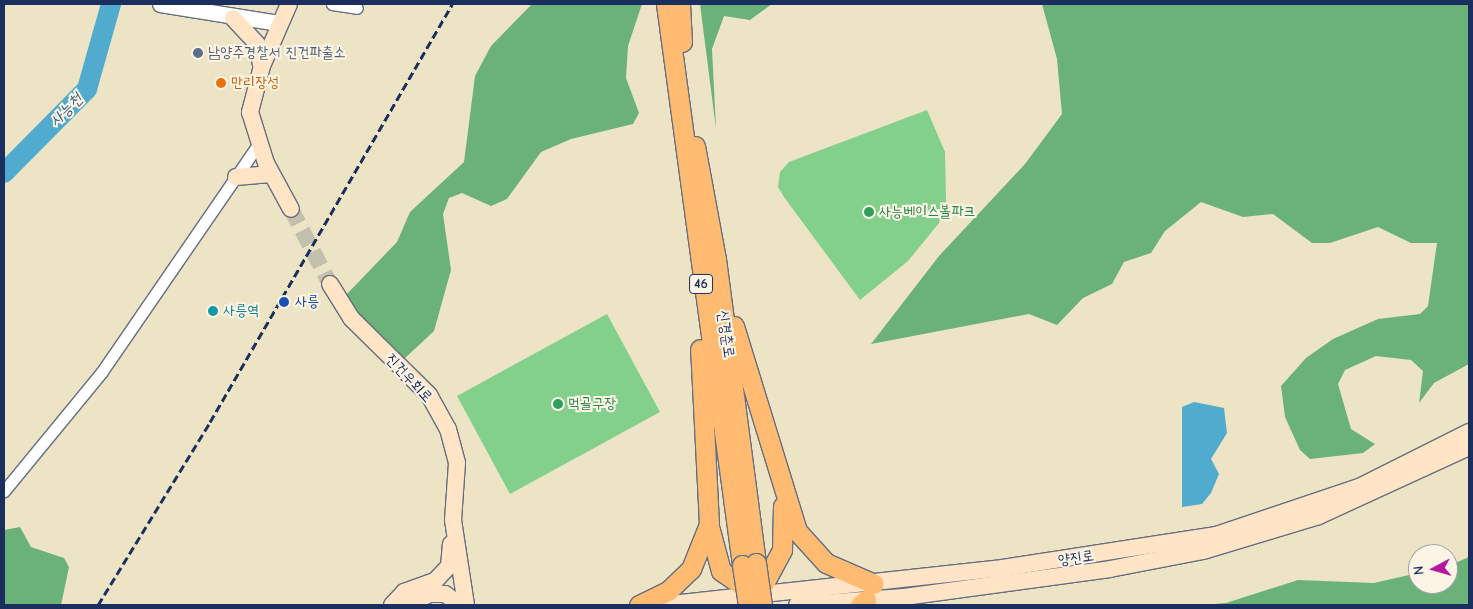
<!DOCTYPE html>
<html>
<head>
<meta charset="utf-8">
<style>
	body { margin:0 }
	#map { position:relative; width:1473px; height:609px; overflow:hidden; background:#ede4c5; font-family:"Comic Neue","Poor Story",sans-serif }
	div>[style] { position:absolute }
	.green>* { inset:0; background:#83cf8c }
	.forest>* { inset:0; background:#6ab278 }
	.water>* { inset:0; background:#51abcf }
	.river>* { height:20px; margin:-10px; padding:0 10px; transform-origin:10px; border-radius:10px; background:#51abcf }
	.secondary-tunnel>* { height:16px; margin-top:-8px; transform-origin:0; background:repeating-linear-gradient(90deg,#c3c0b0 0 16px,transparent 0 24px) }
	.roads { filter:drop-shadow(1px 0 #646e82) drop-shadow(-1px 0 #646e82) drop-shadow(0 1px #646e82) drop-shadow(0 -1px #646e82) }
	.minor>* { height:11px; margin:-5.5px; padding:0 5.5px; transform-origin:5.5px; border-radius:5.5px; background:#fff }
	.tertiary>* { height:15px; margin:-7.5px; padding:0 7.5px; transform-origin:7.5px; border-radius:7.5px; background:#fff }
	.secondary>* { height:16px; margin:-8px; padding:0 8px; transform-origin:8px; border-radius:8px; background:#ffe4c6 }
	.trunk>* { height:19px; margin:-9.5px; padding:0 9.5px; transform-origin:9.5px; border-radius:9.5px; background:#febb71 }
	.rail>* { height:3px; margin-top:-1.5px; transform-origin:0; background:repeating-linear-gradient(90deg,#1b2f5e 0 8px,transparent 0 12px) }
	.bridges { filter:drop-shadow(1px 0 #646e82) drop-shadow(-1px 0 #646e82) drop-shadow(0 1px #646e82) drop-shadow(0 -1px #646e82) }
	.trunk-bridge>* { height:19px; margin:-9.5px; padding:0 9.5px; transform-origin:9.5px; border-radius:9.5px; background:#febb71 }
	.dots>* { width:14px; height:14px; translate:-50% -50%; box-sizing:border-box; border:2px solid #fcf5e5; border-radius:50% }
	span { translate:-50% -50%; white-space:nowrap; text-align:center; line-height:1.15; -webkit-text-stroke:4px #fcf5e5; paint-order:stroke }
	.shield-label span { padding:1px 4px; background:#fcf5e5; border:1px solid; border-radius:4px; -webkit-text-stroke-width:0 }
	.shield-label { font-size:14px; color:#1b2f5e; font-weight:700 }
	.service-label { font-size:15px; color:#4e5e75 }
	.left { translate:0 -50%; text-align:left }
	.food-label { font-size:15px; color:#c56008 }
	.leisure-label { font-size:15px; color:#27864d }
	.transit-label { font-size:15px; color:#164399 }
	.culture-label { font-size:15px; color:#0d838f }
	.street-label { font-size:15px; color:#1b2f5e }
	.water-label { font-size:16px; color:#2e5a86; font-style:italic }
	.frame { position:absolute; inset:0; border:5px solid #1b2f5e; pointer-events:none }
	.north { position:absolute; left:1408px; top:544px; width:50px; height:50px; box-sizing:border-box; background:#fcf5e5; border:1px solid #a2a6af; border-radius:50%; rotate:264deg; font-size:14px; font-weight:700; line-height:20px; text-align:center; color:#1b2f5e }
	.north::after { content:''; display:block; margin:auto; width:18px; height:22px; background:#b5179e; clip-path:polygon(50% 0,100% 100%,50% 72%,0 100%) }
</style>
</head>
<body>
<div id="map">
	<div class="green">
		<i style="clip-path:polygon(927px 110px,945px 152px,946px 201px,939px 223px,908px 261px,860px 300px,784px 197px,778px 187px,780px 172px,789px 162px)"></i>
		<i style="clip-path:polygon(607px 314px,660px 412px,510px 494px,457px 396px)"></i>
	</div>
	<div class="forest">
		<i style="clip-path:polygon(532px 4px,642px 4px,628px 46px,626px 78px,639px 113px,633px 124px,571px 139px,541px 152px,507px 199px,491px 206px,462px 193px,449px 198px,443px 214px,451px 270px,434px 331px,404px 359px,355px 316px,346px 295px,397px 242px,410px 212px,464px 162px,475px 76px,491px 46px)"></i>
		<i style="clip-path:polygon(700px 4px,772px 4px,750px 20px,724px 16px,712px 49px,716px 129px)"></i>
		<i style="clip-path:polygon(1042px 4px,1469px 4px,1469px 364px,1434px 383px,1419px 403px,1423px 371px,1411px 360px,1376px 356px,1345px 370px,1338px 384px,1351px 429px,1375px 444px,1363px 453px,1310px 459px,1300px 450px,1285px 417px,1281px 386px,1306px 358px,1333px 339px,1378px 319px,1420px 314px,1428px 306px,1437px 243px,1411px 243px,1378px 227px,1330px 243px,1312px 243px,1273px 214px,1243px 217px,1201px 202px,1165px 231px,1151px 253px,1124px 262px,1112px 284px,1083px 298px,1057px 325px,1029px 314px,871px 344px,939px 256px,1025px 164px,1062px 114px,1057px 59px)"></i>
		<i style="clip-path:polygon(20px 527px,31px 547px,64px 558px,69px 567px,61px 605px,4px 605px,4px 530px)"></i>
		<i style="clip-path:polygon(1469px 557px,1469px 605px,1202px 605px,1226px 603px,1298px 580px,1374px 583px,1418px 573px,1418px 584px,1448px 584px,1448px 566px)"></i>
	</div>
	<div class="water">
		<i style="clip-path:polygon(1194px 402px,1224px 408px,1227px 433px,1211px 459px,1219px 474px,1211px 493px,1202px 504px,1182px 507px,1182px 407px)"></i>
	</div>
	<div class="river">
		<i style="left:4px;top:173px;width:118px;rotate:-45.3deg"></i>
		<i style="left:87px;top:89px;width:88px;rotate:-74.2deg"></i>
	</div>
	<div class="secondary-tunnel">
		<i style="left:291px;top:209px;width:85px;rotate:62.5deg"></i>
	</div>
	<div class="roads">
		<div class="minor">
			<i style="left:332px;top:4px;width:25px;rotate:9deg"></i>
			<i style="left:4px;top:491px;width:153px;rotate:-50.6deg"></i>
			<i style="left:101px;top:373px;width:279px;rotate:-55.5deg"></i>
		</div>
		<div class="tertiary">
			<i style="left:160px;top:4px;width:120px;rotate:9.1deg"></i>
		</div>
		<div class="secondary">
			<i style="left:289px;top:4px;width:68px;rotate:113.5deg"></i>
			<i style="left:262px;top:66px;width:48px;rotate:104.6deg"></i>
			<i style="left:250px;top:112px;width:53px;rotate:72.6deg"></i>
			<i style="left:266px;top:163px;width:52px;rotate:61.5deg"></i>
			<i style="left:233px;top:18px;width:35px;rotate:47deg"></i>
			<i style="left:257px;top:44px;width:21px;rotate:79deg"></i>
			<i style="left:236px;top:177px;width:35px;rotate:-5deg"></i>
			<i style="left:330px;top:284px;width:40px;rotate:58deg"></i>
			<i style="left:351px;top:318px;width:110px;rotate:44.6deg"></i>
			<i style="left:429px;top:395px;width:39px;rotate:61deg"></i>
			<i style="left:448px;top:429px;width:35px;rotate:75deg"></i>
			<i style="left:457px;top:463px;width:57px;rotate:94deg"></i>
			<i style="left:453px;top:520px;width:86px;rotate:81.3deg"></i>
			<i style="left:392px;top:605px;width:18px;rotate:-47deg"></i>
			<i style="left:404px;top:592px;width:33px;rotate:-20deg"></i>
			<i style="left:435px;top:581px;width:21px;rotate:-47deg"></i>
			<i style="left:449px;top:566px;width:22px;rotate:-85deg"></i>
			<i style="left:408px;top:605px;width:25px;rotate:-27deg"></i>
			<i style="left:430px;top:594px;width:15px"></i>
			<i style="left:445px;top:594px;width:19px;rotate:36deg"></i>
			<i style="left:662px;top:605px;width:336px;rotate:-6.2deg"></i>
			<i style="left:996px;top:569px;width:223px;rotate:-8.8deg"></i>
			<i style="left:1216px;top:535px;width:151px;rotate:-18.6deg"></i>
			<i style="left:1359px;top:487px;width:123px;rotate:-26.6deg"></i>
			<i style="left:797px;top:605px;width:107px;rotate:-4.3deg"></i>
			<i style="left:904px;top:597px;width:208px;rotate:-7.7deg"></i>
			<i style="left:1110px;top:569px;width:95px;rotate:-11deg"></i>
			<i style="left:1203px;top:551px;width:121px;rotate:-16.8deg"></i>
			<i style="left:1319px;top:516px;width:165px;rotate:-24.7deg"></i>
		</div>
		<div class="trunk">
			<i style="left:666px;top:4px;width:566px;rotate:82.28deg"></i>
			<i style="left:680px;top:4px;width:38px;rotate:87deg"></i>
			<i style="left:695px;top:146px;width:115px;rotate:79.5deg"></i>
			<i style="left:716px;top:259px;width:307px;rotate:82.5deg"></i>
			<i style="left:734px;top:326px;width:214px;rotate:72.9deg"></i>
			<i style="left:797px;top:531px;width:43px;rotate:47.8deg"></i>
			<i style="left:826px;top:563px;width:52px;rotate:23.6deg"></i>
			<i style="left:710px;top:530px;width:42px;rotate:75deg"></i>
			<i style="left:721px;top:571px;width:42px;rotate:34.4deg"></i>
			<i style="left:756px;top:598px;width:55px;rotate:-61.6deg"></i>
			<i style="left:782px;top:550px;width:44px;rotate:-88.7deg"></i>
			<i style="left:639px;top:605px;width:32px;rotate:-26deg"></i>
			<i style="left:668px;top:591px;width:32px;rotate:-44deg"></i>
			<i style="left:691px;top:569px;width:48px;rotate:-68.2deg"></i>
			<i style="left:709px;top:524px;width:175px;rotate:-92.9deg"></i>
			<i style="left:860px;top:605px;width:8px;rotate:-40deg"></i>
		</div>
	</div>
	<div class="rail">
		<i style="left:98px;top:605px;width:215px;rotate:-58.5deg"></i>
		<i style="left:210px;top:422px;width:483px;rotate:-59.9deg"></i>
	</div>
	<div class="bridges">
		<div class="trunk-bridge">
			<i style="left:756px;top:563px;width:42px;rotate:81.9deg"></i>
			<i style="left:742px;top:565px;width:40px;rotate:81.5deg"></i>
		</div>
	</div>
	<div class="dots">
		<i style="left:198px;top:53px;background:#5c6f8a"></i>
		<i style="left:221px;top:83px;background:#e8710a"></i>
		<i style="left:869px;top:212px;background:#2e9e5b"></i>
		<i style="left:284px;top:302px;background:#1a4fb4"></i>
		<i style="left:213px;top:311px;background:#0f9aa8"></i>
		<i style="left:558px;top:404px;background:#2e9e5b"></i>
	</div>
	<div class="shield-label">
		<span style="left:701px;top:284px">46</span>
	</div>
	<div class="service-label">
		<span class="left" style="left:208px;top:53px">남양주경찰서 진건파출소</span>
	</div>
	<div class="food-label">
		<span class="left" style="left:231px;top:83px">만리장성</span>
	</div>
	<div class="leisure-label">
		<span class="left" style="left:879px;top:212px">사능베이스볼파크</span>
		<span class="left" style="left:568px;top:404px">먹골구장</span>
	</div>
	<div class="transit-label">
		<span class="left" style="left:295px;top:302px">사릉</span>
	</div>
	<div class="culture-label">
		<span class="left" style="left:223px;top:311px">사릉역</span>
	</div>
	<div class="street-label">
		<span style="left:726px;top:334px;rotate:82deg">신경춘로</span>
		<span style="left:409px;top:378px;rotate:47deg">진건우회로</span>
		<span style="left:1076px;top:558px;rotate:-8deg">양진로</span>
	</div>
	<div class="water-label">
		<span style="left:66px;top:110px;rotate:-45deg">사능천</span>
	</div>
	<div class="frame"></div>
	<div class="north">N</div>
</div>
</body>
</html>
